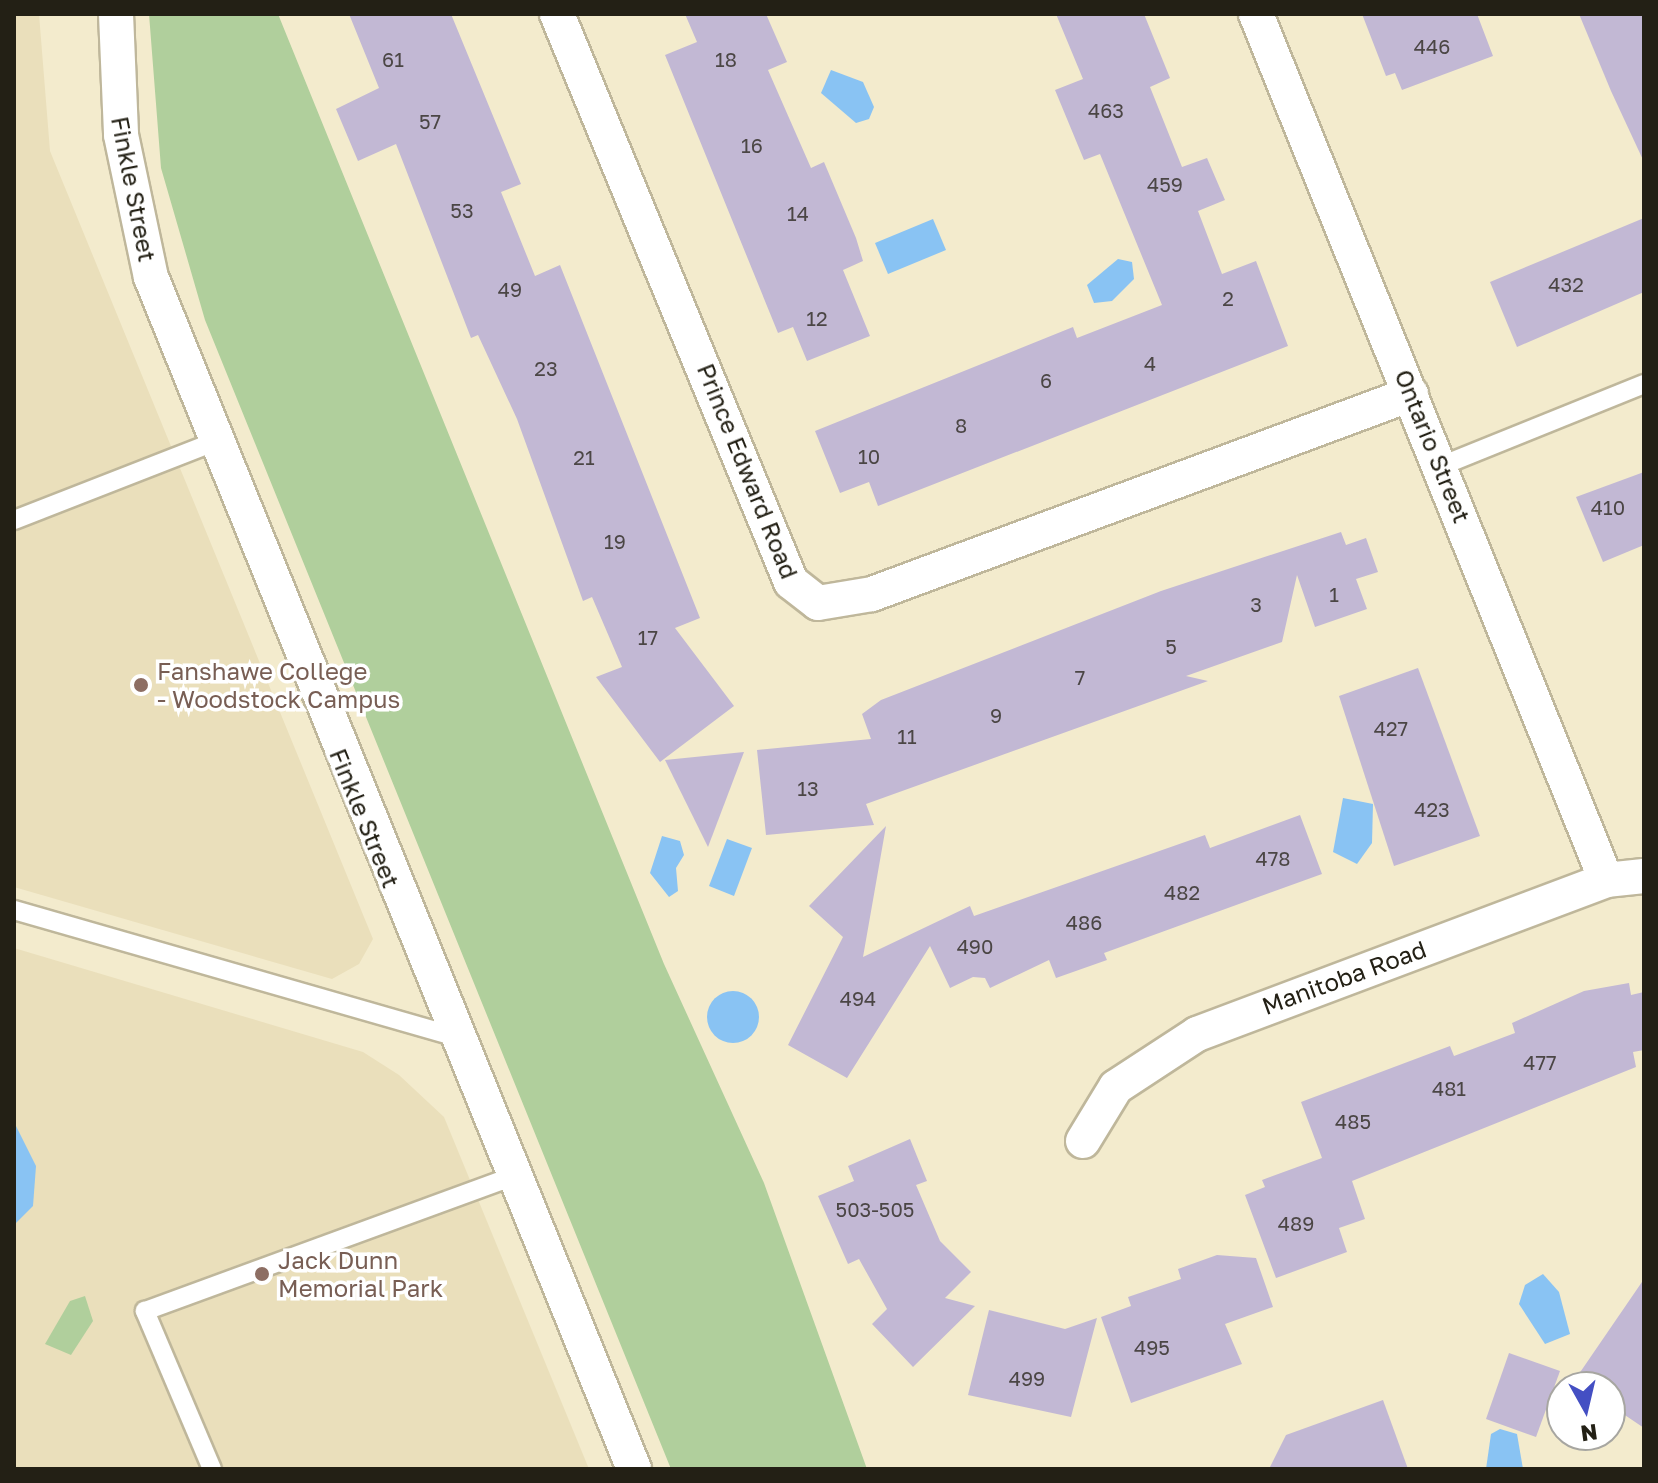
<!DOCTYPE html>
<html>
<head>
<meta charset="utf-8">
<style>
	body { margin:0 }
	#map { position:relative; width:1658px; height:1483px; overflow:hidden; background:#f3ebcd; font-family:"Golos Text",sans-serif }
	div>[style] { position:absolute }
	.built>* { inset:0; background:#eadfbb }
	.green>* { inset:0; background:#b0cf9c }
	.water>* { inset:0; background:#89c3f3 }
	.round { border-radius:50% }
	.building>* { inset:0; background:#c2b8d4 }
	.roads { filter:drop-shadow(2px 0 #bfb79b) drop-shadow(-2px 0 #bfb79b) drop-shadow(0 2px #bfb79b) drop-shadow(0 -2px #bfb79b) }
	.lane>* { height:18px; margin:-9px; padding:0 9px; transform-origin:9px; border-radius:9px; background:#fff }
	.street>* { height:34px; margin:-17px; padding:0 17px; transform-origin:17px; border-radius:17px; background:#fff }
	.dots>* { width:22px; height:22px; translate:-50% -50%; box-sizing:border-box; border:4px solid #fff; border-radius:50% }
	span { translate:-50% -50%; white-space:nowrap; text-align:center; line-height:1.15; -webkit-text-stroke:7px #fff; paint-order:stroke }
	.number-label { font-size:20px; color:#4b4645 }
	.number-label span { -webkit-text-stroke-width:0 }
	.street-label { font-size:24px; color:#232015 }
	.education-label { font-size:24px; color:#785e54 }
	.left { translate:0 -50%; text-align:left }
	.frame { position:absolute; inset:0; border:16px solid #232015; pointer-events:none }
	.north { position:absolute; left:1546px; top:1371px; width:80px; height:80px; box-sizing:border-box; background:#fff; border:2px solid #a7a6a1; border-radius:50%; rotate:172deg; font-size:22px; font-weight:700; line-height:32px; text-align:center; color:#232015 }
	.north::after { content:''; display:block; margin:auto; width:28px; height:36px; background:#444fc3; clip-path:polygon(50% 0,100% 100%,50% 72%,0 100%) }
</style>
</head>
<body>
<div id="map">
	<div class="built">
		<i style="clip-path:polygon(14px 14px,39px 14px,50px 151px,373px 939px,359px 964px,332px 979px,14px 887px)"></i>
		<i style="clip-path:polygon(14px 948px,363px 1052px,399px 1075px,444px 1117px,589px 1469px,14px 1469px)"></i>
	</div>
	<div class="green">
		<i style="clip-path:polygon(149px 14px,278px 14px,664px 964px,764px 1183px,867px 1469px,671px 1469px,205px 320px,161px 168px)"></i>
		<i style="clip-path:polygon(85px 1296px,93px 1321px,71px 1355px,45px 1344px,70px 1301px)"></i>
	</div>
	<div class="water">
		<i style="clip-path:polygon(831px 70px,863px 82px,874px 107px,869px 119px,856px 123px,821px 93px)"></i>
		<i style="clip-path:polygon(933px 219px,946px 250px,888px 274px,875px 243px)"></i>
		<i style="clip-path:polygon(1118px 259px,1132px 262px,1134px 279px,1112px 301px,1094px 303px,1087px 285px)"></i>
		<i style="clip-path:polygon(1343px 798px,1373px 804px,1372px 843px,1357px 864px,1333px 852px)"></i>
		<i style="clip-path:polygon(662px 836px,680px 841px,684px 855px,676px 868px,678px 891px,669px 897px,650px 873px)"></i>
		<i style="clip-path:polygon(727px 839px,752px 848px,734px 896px,709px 886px)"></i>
		<i class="round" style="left:707px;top:991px;width:52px;height:52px"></i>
		<i style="clip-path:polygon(14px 1122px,36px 1166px,33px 1206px,14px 1225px)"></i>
		<i style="clip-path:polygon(1543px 1274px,1559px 1292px,1570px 1334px,1545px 1344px,1519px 1304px,1525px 1285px)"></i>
		<i style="clip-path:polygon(1500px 1429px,1517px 1434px,1523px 1469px,1486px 1469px,1491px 1434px)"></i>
	</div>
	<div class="building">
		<i style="clip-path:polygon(349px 14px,451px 14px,521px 184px,501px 192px,535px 276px,560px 265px,700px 618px,675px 628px,734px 706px,660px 762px,596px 677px,622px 667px,592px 597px,583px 601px,517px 419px,478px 335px,471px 338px,396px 144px,358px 161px,336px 109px,379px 88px)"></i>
		<i style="clip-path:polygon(685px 14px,766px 14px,787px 62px,768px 70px,811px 168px,824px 162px,856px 238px,863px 261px,843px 270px,870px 336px,807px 361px,793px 327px,778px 333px,665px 55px,697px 42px)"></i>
		<i style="clip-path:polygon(1056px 14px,1144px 14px,1170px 78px,1150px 87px,1182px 167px,1207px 158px,1225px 200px,1198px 211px,1222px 274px,1256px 261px,1288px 346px,878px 506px,869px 482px,840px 493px,815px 431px,1073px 327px,1077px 338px,1162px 305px,1100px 154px,1084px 160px,1055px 90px,1083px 79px)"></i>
		<i style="clip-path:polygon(1362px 14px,1477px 14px,1493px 56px,1402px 90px,1395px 73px,1386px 76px)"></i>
		<i style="clip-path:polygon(1579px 14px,1644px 14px,1644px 162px,1611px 91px)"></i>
		<i style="clip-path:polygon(1644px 218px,1644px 292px,1517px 347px,1490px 282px)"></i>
		<i style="clip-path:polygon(1644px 472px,1644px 545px,1603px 562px,1576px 497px)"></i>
		<i style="clip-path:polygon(1341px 532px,1346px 545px,1366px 538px,1378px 572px,1356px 579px,1367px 609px,1315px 627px,1297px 575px,1282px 642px,1186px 676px,1208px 681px,866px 804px,874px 825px,766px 835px,757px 750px,871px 739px,862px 714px,881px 700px,1161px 591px)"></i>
		<i style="clip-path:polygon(1418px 668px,1480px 836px,1394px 866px,1339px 696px)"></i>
		<i style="clip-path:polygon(744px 752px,708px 847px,665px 760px)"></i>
		<i style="clip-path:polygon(1300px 815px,1322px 874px,1104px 953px,1107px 960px,1056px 978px,1049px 960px,990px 988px,985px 978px,973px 977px,950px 988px,930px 946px,847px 1078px,788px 1045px,843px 937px,809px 906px,886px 826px,863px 957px,970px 906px,974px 916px,1205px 835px,1210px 848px)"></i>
		<i style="clip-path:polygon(1629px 983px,1631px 995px,1644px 992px,1644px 1050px,1633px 1052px,1636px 1067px,1352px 1181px,1365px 1219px,1339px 1228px,1347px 1252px,1276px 1278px,1245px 1195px,1265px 1187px,1262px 1180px,1322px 1158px,1301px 1102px,1450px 1046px,1454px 1056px,1515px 1033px,1512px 1023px,1584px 991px)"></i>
		<i style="clip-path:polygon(910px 1139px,927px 1181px,916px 1185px,940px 1241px,971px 1272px,945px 1298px,975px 1306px,913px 1367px,872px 1324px,887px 1309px,859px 1259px,848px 1264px,818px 1196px,854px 1181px,848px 1166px)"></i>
		<i style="clip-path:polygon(1217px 1255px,1256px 1258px,1273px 1307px,1225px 1324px,1242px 1364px,1131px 1403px,1101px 1317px,1131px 1306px,1128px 1297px,1181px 1279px,1178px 1269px)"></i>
		<i style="clip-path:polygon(1644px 1279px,1644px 1428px,1610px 1405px,1610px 1387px,1570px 1387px)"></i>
		<i style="clip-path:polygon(989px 1310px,1065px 1329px,1097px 1318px,1071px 1417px,968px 1395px)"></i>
		<i style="clip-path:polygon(1509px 1353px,1560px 1371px,1536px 1437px,1486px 1419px)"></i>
		<i style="clip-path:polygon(1383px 1400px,1408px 1469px,1269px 1469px,1286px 1435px)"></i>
	</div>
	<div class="roads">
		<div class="lane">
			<i style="left:1441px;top:466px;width:219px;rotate:-22deg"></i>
			<i style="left:14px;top:520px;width:215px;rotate:-21.3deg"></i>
			<i style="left:14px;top:910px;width:461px;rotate:16deg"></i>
			<i style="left:212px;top:1469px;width:172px;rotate:-113deg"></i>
			<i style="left:145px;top:1311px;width:391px;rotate:-20.1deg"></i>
		</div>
		<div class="street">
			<i style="left:116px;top:14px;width:121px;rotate:87.6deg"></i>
			<i style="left:121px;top:135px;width:145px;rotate:78.1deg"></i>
			<i style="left:151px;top:277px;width:1286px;rotate:67.94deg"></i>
			<i style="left:557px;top:14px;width:614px;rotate:67.61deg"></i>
			<i style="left:791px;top:582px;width:34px;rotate:38deg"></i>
			<i style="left:818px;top:603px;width:55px;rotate:-9.5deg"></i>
			<i style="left:872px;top:594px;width:575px;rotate:-20.36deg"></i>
			<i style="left:1256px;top:14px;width:934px;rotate:67.99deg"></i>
			<i style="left:1083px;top:1141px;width:63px;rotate:-58.6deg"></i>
			<i style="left:1116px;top:1087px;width:97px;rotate:-33.2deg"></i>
			<i style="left:1197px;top:1034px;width:437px;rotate:-20.6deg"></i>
			<i style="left:1606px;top:880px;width:38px;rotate:-6deg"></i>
		</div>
	</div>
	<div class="dots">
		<i style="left:141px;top:685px;background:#8d6e63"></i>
		<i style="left:262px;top:1274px;background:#8d6e63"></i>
	</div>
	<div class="number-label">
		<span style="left:1432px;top:46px">446</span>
		<span style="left:393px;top:59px">61</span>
		<span style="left:726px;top:59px">18</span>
		<span style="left:1106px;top:110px">463</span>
		<span style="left:430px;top:121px">57</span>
		<span style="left:752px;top:145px">16</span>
		<span style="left:1165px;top:184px">459</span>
		<span style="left:462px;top:210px">53</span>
		<span style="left:798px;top:213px">14</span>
		<span style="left:1566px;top:284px">432</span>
		<span style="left:510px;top:289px">49</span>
		<span style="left:1228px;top:298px">2</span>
		<span style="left:817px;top:318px">12</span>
		<span style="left:1150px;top:363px">4</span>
		<span style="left:546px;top:368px">23</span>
		<span style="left:1046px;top:380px">6</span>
		<span style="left:961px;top:425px">8</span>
		<span style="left:869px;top:456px">10</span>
		<span style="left:584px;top:457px">21</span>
		<span style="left:1608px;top:507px">410</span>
		<span style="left:615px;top:541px">19</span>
		<span style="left:1334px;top:594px">1</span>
		<span style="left:1256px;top:604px">3</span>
		<span style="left:648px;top:637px">17</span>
		<span style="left:1171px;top:646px">5</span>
		<span style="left:1080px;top:677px">7</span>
		<span style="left:996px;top:715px">9</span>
		<span style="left:1391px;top:728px">427</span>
		<span style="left:907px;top:736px">11</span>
		<span style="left:808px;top:788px">13</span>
		<span style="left:1432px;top:809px">423</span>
		<span style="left:1273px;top:858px">478</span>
		<span style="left:1182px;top:892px">482</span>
		<span style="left:1084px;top:922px">486</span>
		<span style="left:975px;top:946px">490</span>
		<span style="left:858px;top:998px">494</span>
		<span style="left:1540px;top:1062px">477</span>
		<span style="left:1449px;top:1088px">481</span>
		<span style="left:1353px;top:1121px">485</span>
		<span style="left:875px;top:1209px">503-505</span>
		<span style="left:1296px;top:1223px">489</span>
		<span style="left:1152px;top:1347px">495</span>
		<span style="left:1027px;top:1378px">499</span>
	</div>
	<div class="street-label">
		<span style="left:134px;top:189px;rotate:79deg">Finkle Street</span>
		<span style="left:1433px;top:446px;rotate:68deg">Ontario Street</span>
		<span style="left:748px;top:471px;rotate:68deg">Prince Edward Road</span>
		<span style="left:365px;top:818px;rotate:68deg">Finkle Street</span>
		<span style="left:1344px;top:977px;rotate:-20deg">Manitoba Road</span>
	</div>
	<div class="education-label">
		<span class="left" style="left:157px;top:685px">Fanshawe College<br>- Woodstock Campus</span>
		<span class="left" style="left:278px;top:1274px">Jack Dunn<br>Memorial Park</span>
	</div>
	<div class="frame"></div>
	<div class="north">N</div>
</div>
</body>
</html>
